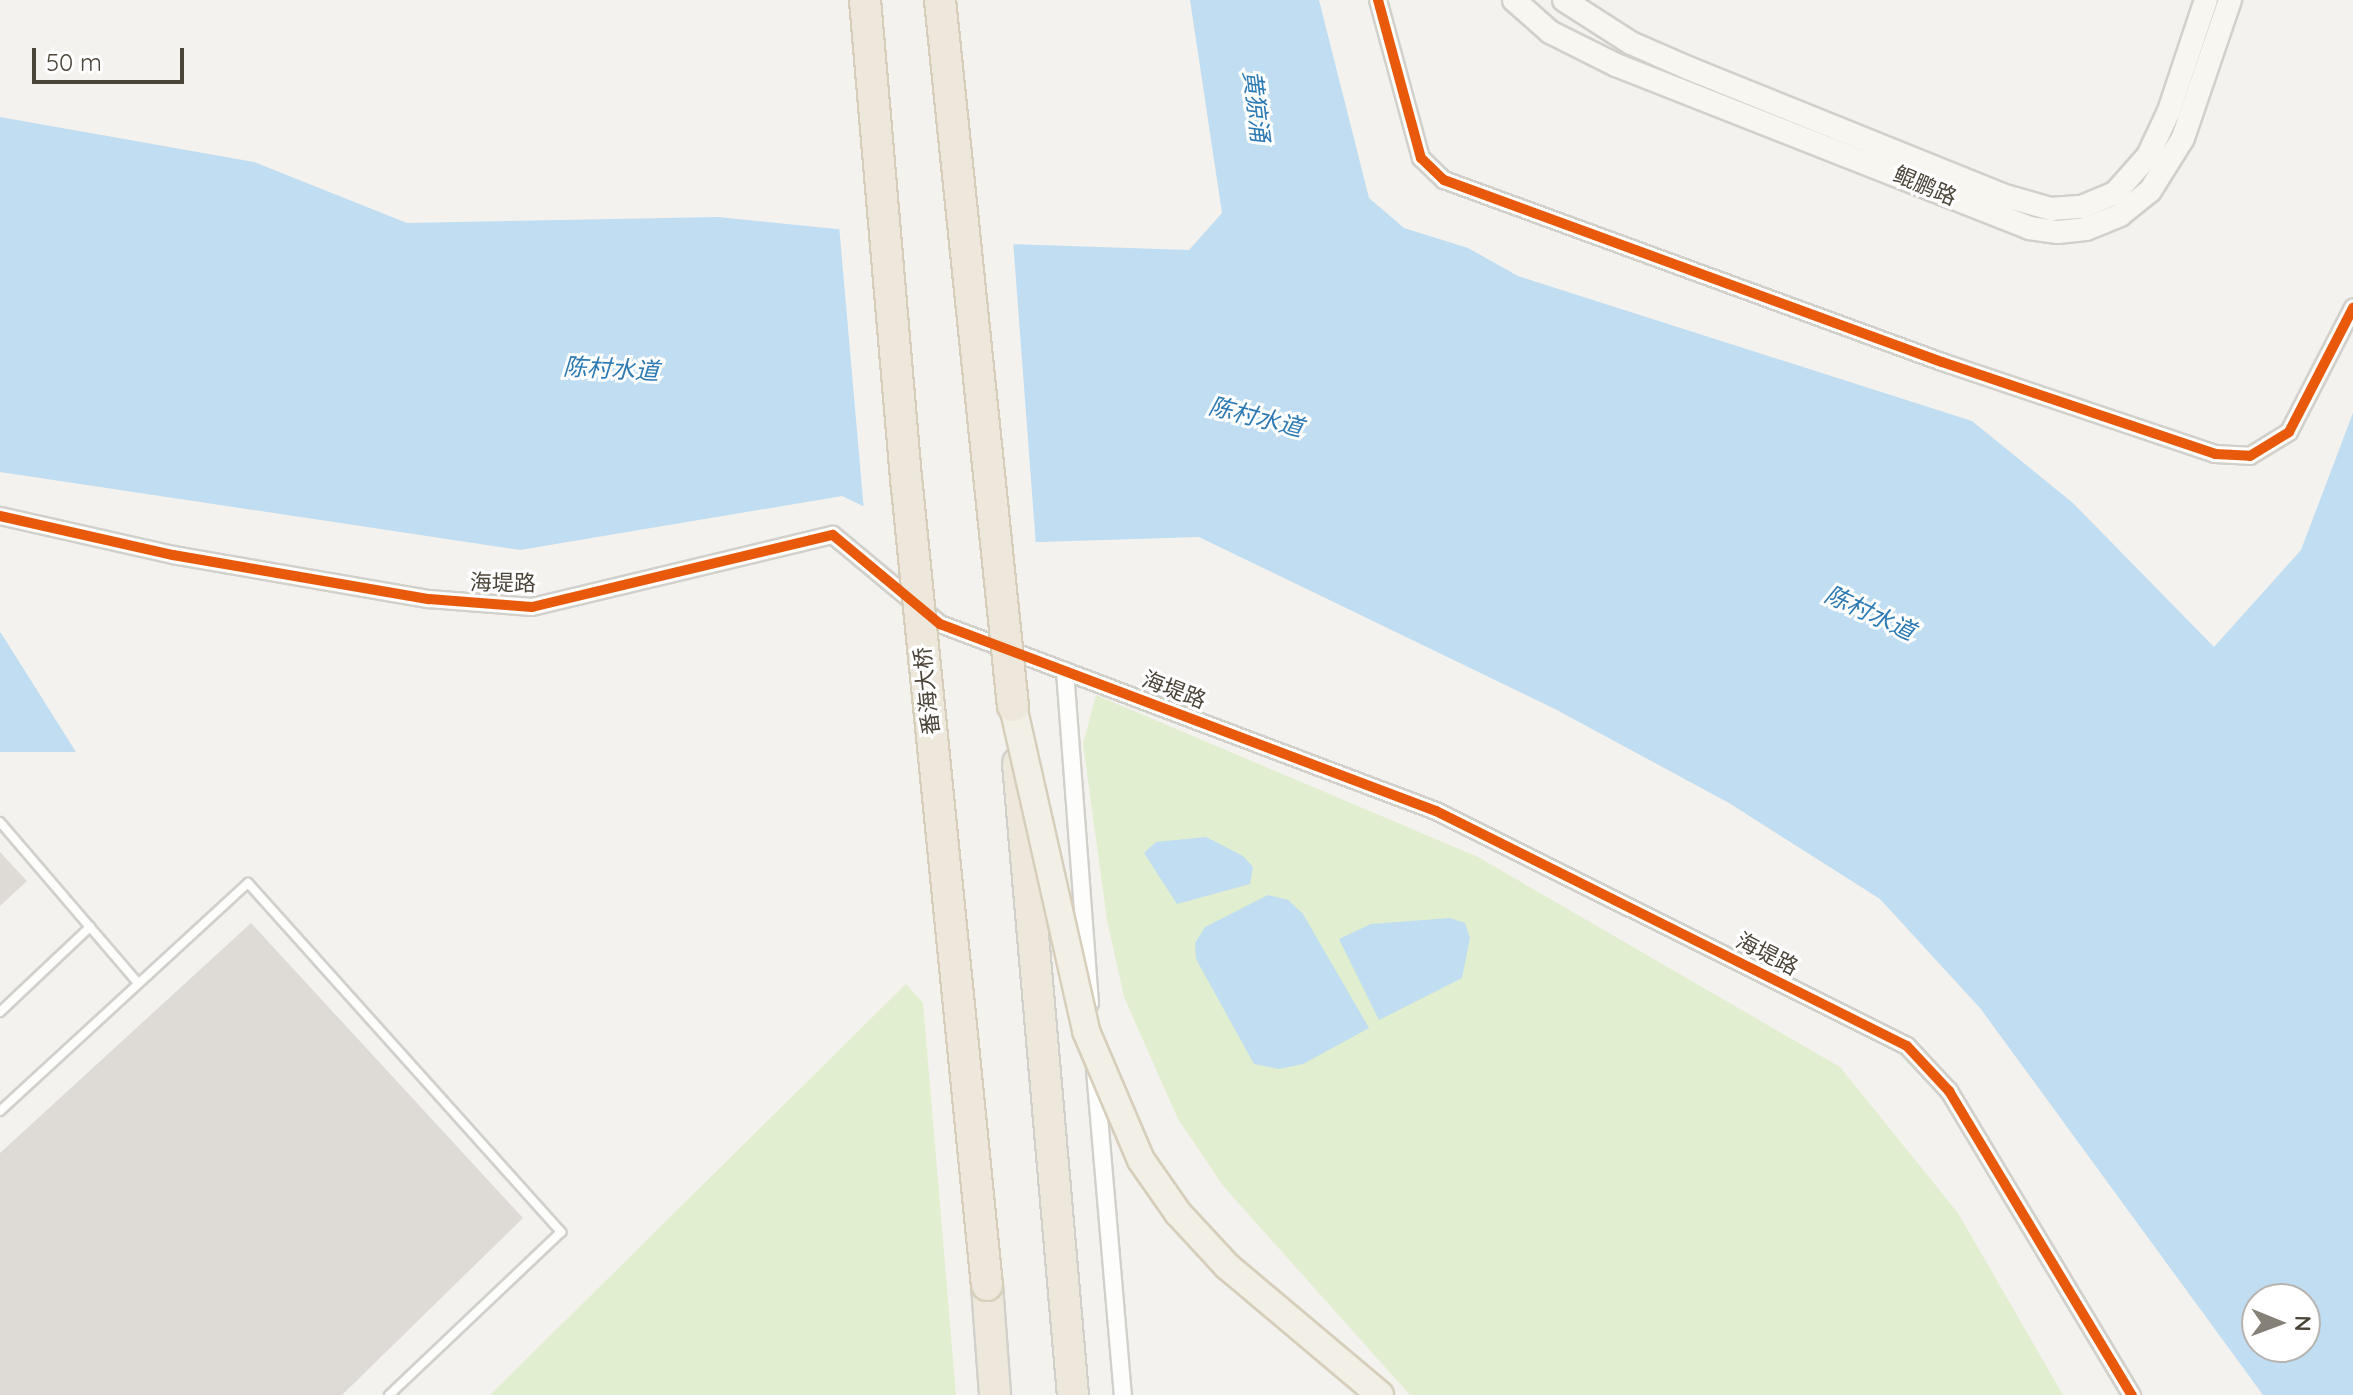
<!DOCTYPE html>
<html>
<head>
<meta charset="utf-8">
<style>
	body { margin:0 }
	#map { position:relative; width:2353px; height:1395px; overflow:hidden; background:#f4f2ee; font-family:Quicksand,"Noto Sans SC",sans-serif }
	div>[style] { position:absolute }
	.green>* { inset:0; background:#e1eecf }
	.water>* { inset:0; background:#c0ddf1 }
	.pier>* { inset:0; background:#f4f2ee }
	.building>* { inset:0; background:#dedbd6 }
	.roads { filter:drop-shadow(2px 0 #d2d0cb) drop-shadow(-2px 0 #d2d0cb) drop-shadow(0 2px #d2d0cb) drop-shadow(0 -2px #d2d0cb) }
	.lane>* { height:8px; margin:-4px; padding:0 4px; transform-origin:4px; border-radius:4px; background:#fdfdfc }
	.street>* { height:16px; margin:-8px; padding:0 8px; transform-origin:8px; border-radius:8px; background:#fdfdfc }
	.secondary>* { height:22px; margin:-11px; padding:0 11px; transform-origin:11px; border-radius:11px; background:#f7f6f1 }
	.highway>* { height:30px; margin:-15px; padding:0 15px; transform-origin:15px; border-radius:15px; background:#ede8db }
	.bridges { filter:drop-shadow(2px 0 #d6cebb) drop-shadow(-2px 0 #d6cebb) drop-shadow(0 2px #d6cebb) drop-shadow(0 -2px #d6cebb) }
	.primary-bridge>* { height:26px; margin:-13px; padding:0 13px; transform-origin:13px; border-radius:13px; background:#f2efe6 }
	.highway-bridge>* { height:30px; margin:-15px; padding:0 15px; transform-origin:15px; border-radius:15px; background:#ede8db }
	.cycleway>* { height:10px; margin:-5px; padding:0 5px; transform-origin:5px; border-radius:5px; background:#e8590c }
	span { translate:-50% -50%; white-space:nowrap; text-align:center; line-height:1.15; -webkit-text-stroke:6px #fff; paint-order:stroke }
	.street-label { font-size:22px; color:#4b4439 }
	.water-label { font-size:24px; color:#2e7ab2; font-style:italic }
	.north { position:absolute; left:2241px; top:1283px; width:80px; height:80px; box-sizing:border-box; background:#fff; border:2px solid #b7b4b0; border-radius:50%; rotate:91deg; font-size:22px; font-weight:700; line-height:32px; text-align:center; color:#4b4439 }
	.north::after { content:''; display:block; margin:auto; width:28px; height:36px; background:#868178; clip-path:polygon(50% 0,100% 100%,50% 72%,0 100%) }
	.scale { position:absolute; left:32px; top:48px; width:152px; height:36px; box-sizing:border-box; border:4px solid #4b4439; border-top:0; padding-left:10px; font-size:24px; line-height:28px; white-space:nowrap; color:#4b4439; -webkit-text-stroke:6px #fff; paint-order:stroke }
</style>
</head>
<body>
<div id="map">
	<div class="green">
		<i style="clip-path:polygon(1096px 695px,1478px 857px,1840px 1067px,1958px 1213px,2063px 1395px,1410px 1395px,1224px 1187px,1178px 1119px,1124px 997px,1107px 920px,1083px 744px)"></i>
		<i style="clip-path:polygon(906px 984px,923px 1003px,956px 1395px,490px 1395px)"></i>
	</div>
	<div class="water">
		<i style="clip-path:polygon(evenodd,1190px 0,1319px 0,1369px 198px,1404px 228px,1468px 248px,1518px 276px,1972px 421px,2073px 503px,2214px 647px,2301px 550px,2353px 413px,2353px 1395px,2263px 1395px,1980px 1008px,1880px 899px,1729px 803px,1555px 709px,1199px 537px,945px 545px,842px 496px,520px 550px,0 472px,0 117px,254px 162px,407px 223px,718px 217px,976px 243px,1189px 250px,1222px 213px,1190px 0,2257px 1299px,2305px 1299px,2305px 1347px,2257px 1347px,2257px 1299px)"></i>
		<i style="clip-path:polygon(0 633px,1px 633px,76px 752px,0 752px)"></i>
		<i style="clip-path:polygon(1206px 837px,1243px 856px,1253px 867px,1250px 884px,1177px 904px,1144px 853px,1156px 842px)"></i>
		<i style="clip-path:polygon(1268px 895px,1288px 900px,1303px 914px,1369px 1028px,1303px 1064px,1279px 1069px,1254px 1064px,1196px 959px,1195px 943px,1205px 927px)"></i>
		<i style="clip-path:polygon(1450px 918px,1465px 923px,1470px 938px,1462px 978px,1379px 1020px,1339px 939px,1371px 924px)"></i>
	</div>
	<div class="pier">
		<i style="clip-path:polygon(839px 225px,1013px 240px,1036px 546px,945px 549px,864px 511px)"></i>
	</div>
	<div class="building">
		<i style="clip-path:polygon(0 852px,27px 881px,0 906px)"></i>
		<i style="clip-path:polygon(251px 923px,523px 1218px,342px 1395px,0 1395px,0 1153px)"></i>
	</div>
	<div class="roads">
		<div class="lane">
			<i style="left:0;top:822px;width:138px;rotate:49.4deg"></i>
			<i style="left:0;top:1012px;width:124px;rotate:-43.4deg"></i>
			<i style="left:90px;top:927px;width:74px;rotate:49.4deg"></i>
			<i style="left:0;top:1111px;width:337px;rotate:-42.6deg"></i>
			<i style="left:248px;top:883px;width:469px;rotate:48.1deg"></i>
			<i style="left:561px;top:1232px;width:237px;rotate:136.5deg"></i>
		</div>
		<div class="street">
			<i style="left:1378px;top:0;width:164px;rotate:74.8deg"></i>
			<i style="left:1421px;top:158px;width:32px;rotate:44deg"></i>
			<i style="left:1444px;top:180px;width:530px;rotate:20.08deg"></i>
			<i style="left:1942px;top:362px;width:288px;rotate:18.6deg"></i>
			<i style="left:2215px;top:454px;width:35px;rotate:3deg"></i>
			<i style="left:2250px;top:456px;width:46px;rotate:-31.6deg"></i>
			<i style="left:2289px;top:432px;width:140px;rotate:-62.7deg"></i>
			<i style="left:0;top:516px;width:177px;rotate:12.7deg"></i>
			<i style="left:173px;top:555px;width:260px;rotate:9.8deg"></i>
			<i style="left:429px;top:599px;width:103px;rotate:4.4deg"></i>
			<i style="left:532px;top:607px;width:309px;rotate:-13.5deg"></i>
			<i style="left:833px;top:535px;width:139px;rotate:39.8deg"></i>
			<i style="left:940px;top:624px;width:530px;rotate:20.66deg"></i>
			<i style="left:1436px;top:811px;width:526px;rotate:26.52deg"></i>
			<i style="left:1907px;top:1046px;width:62px;rotate:47deg"></i>
			<i style="left:1949px;top:1091px;width:355px;rotate:59deg"></i>
			<i style="left:1065px;top:671px;width:333px;rotate:85.7deg"></i>
			<i style="left:1095px;top:1070px;width:326px;rotate:85.1deg"></i>
		</div>
		<div class="secondary">
			<i style="left:1514px;top:0;width:48px;rotate:41.6deg"></i>
			<i style="left:1550px;top:32px;width:74px;rotate:26.6deg"></i>
			<i style="left:1616px;top:65px;width:444px;rotate:21.5deg"></i>
			<i style="left:2029px;top:228px;width:29px;rotate:8deg"></i>
			<i style="left:2058px;top:232px;width:28px;rotate:-6deg"></i>
			<i style="left:2086px;top:229px;width:37px;rotate:-22deg"></i>
			<i style="left:2120px;top:215px;width:38px;rotate:-39deg"></i>
			<i style="left:2150px;top:191px;width:62px;rotate:-58.1deg"></i>
			<i style="left:2183px;top:138px;width:146px;rotate:-71.2deg"></i>
			<i style="left:1564px;top:0;width:80px;rotate:32.7deg"></i>
			<i style="left:1631px;top:43px;width:62px;rotate:23.7deg"></i>
			<i style="left:1688px;top:68px;width:339px;rotate:22deg"></i>
			<i style="left:2002px;top:195px;width:51px;rotate:15.9deg"></i>
			<i style="left:2051px;top:209px;width:31px;rotate:-4deg"></i>
			<i style="left:2082px;top:207px;width:36px;rotate:-23deg"></i>
			<i style="left:2115px;top:193px;width:50px;rotate:-48.3deg"></i>
			<i style="left:2148px;top:156px;width:50px;rotate:-65deg"></i>
			<i style="left:2169px;top:111px;width:117px;rotate:-71.6deg"></i>
		</div>
		<div class="highway">
			<i style="left:1018px;top:763px;width:634px;rotate:85.03deg"></i>
			<i style="left:987px;top:1285px;width:110px;rotate:85.8deg"></i>
		</div>
	</div>
	<div class="bridges">
		<div class="primary-bridge">
			<i style="left:1013px;top:706px;width:333px;rotate:77.3deg"></i>
			<i style="left:1086px;top:1031px;width:140px;rotate:66.9deg"></i>
			<i style="left:1141px;top:1160px;width:65px;rotate:55.1deg"></i>
			<i style="left:1178px;top:1213px;width:72px;rotate:47.2deg"></i>
			<i style="left:1227px;top:1266px;width:200px;rotate:40.1deg"></i>
		</div>
		<div class="highway-bridge">
			<i style="left:865px;top:0;width:489px;rotate:85.1deg"></i>
			<i style="left:907px;top:487px;width:802px;rotate:84.28deg"></i>
			<i style="left:940px;top:0;width:710px;rotate:84.1deg"></i>
		</div>
	</div>
	<div class="cycleway">
		<i style="left:1378px;top:0;width:164px;rotate:74.8deg"></i>
		<i style="left:1421px;top:158px;width:32px;rotate:44deg"></i>
		<i style="left:1444px;top:180px;width:530px;rotate:20.08deg"></i>
		<i style="left:1942px;top:362px;width:288px;rotate:18.6deg"></i>
		<i style="left:2215px;top:454px;width:35px;rotate:3deg"></i>
		<i style="left:2250px;top:456px;width:46px;rotate:-31.6deg"></i>
		<i style="left:2289px;top:432px;width:140px;rotate:-62.7deg"></i>
		<i style="left:0;top:516px;width:177px;rotate:12.7deg"></i>
		<i style="left:173px;top:555px;width:260px;rotate:9.8deg"></i>
		<i style="left:429px;top:599px;width:103px;rotate:4.4deg"></i>
		<i style="left:532px;top:607px;width:309px;rotate:-13.5deg"></i>
		<i style="left:833px;top:535px;width:139px;rotate:39.8deg"></i>
		<i style="left:940px;top:624px;width:530px;rotate:20.66deg"></i>
		<i style="left:1436px;top:811px;width:526px;rotate:26.52deg"></i>
		<i style="left:1907px;top:1046px;width:62px;rotate:47deg"></i>
		<i style="left:1949px;top:1091px;width:355px;rotate:59deg"></i>
	</div>
	<div class="street-label">
		<span style="left:1925px;top:186px;rotate:23deg">鲲鹏路</span>
		<span style="left:503px;top:583px;rotate:1deg">海堤路</span>
		<span style="left:1174px;top:690px;rotate:21deg">海堤路</span>
		<span style="left:927px;top:691px;rotate:-96deg">番海大桥</span>
		<span style="left:1767px;top:954px;rotate:27deg">海堤路</span>
	</div>
	<div class="water-label">
		<span style="left:1256px;top:106px;rotate:83deg">黄猄涌</span>
		<span style="left:611px;top:369px;rotate:3deg">陈村水道</span>
		<span style="left:1256px;top:417px;rotate:14deg">陈村水道</span>
		<span style="left:1870px;top:613px;rotate:25deg">陈村水道</span>
	</div>
	<div class="north">N</div>
	<div class="scale">50 m</div>
</div>
</body>
</html>
